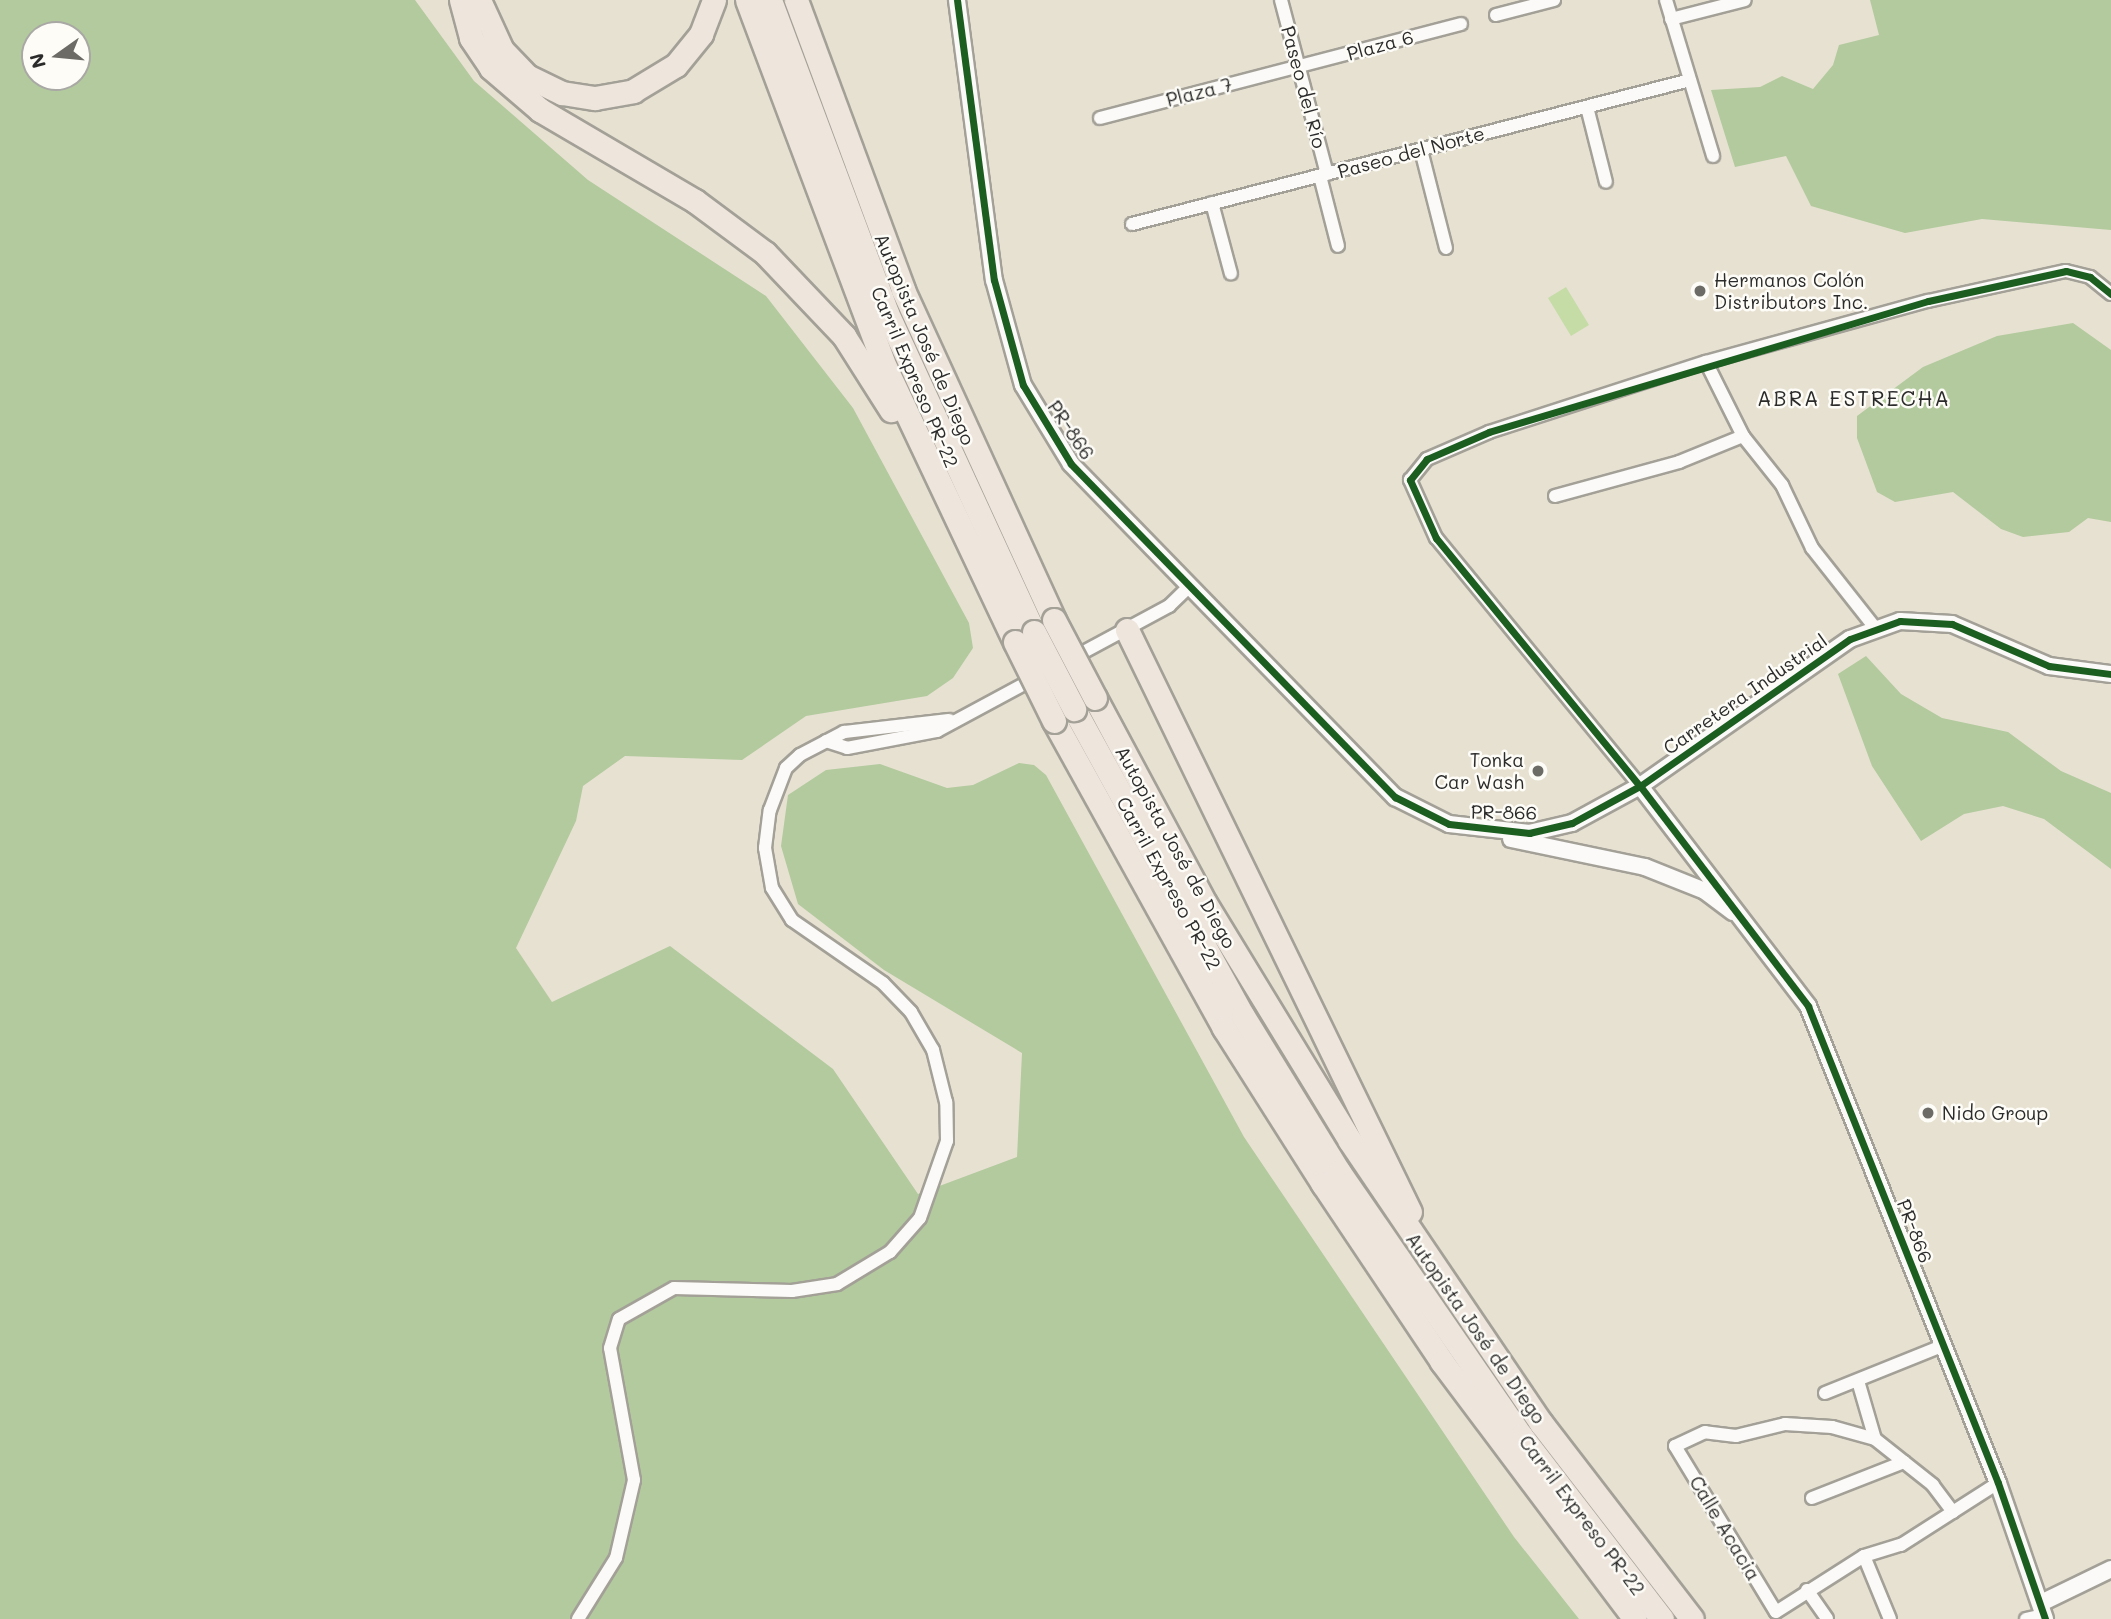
<!DOCTYPE html>
<html>
<head>
<meta charset="utf-8">
<style>
	body { margin:0 }
	#map { position:relative; width:2111px; height:1619px; overflow:hidden; background:#e7e1d2; font-family:Mali,sans-serif }
	div>[style] { position:absolute }
	.green>* { inset:0; background:#c5dca7 }
	.forest>* { inset:0; background:#b2ca9d }
	.roads { filter:drop-shadow(2px 0 #a3a097) drop-shadow(-2px 0 #a3a097) drop-shadow(0 2px #a3a097) drop-shadow(0 -2px #a3a097) }
	.minor>* { height:12px; margin:-6px; padding:0 6px; transform-origin:6px; border-radius:6px; background:#fbfaf8 }
	.tertiary>* { height:16px; margin:-8px; padding:0 8px; transform-origin:8px; border-radius:8px; background:#fbfaf8 }
	.motorway>* { height:23px; margin:-11.5px; padding:0 11.5px; transform-origin:11.5px; border-radius:11.5px; background:#eee5dd }
	.bridges { filter:drop-shadow(2px 0 #a3a097) drop-shadow(-2px 0 #a3a097) drop-shadow(0 2px #a3a097) drop-shadow(0 -2px #a3a097) }
	.motorway-bridge>* { height:23px; margin:-11.5px; padding:0 11.5px; transform-origin:11.5px; border-radius:11.5px; background:#eee5dd }
	.cycleway>* { height:7px; margin:-3.5px; padding:0 3.5px; transform-origin:3.5px; border-radius:3.5px; background:#1b5e20 }
	.dots>* { width:19px; height:19px; translate:-50% -50%; box-sizing:border-box; border:4px solid #fdfcf7; border-radius:50% }
	span { translate:-50% -50%; white-space:nowrap; text-align:center; line-height:1.15; -webkit-text-stroke:5px #fdfcf7; paint-order:stroke }
	.street-label { font-size:19px; color:#2b2b2b }
	.poi-label { font-size:19px; color:#2b2b2b }
	.left { translate:0 -50%; text-align:left }
	.right { translate:-100% -50%; text-align:right }
	.neighbourhood-label { font-size:21px; color:#2b2b2b; letter-spacing:2px }
	.north { position:absolute; left:21px; top:21px; width:70px; height:70px; box-sizing:border-box; background:#fdfcf7; border:2px solid #a9a8a5; border-radius:50%; rotate:255deg; font-size:19px; font-weight:700; line-height:28px; text-align:center; color:#2b2b2b }
	.north::after { content:''; display:block; margin:auto; width:24px; height:32px; background:#6d6b65; clip-path:polygon(50% 0,100% 100%,50% 72%,0 100%) }
</style>
</head>
<body>
<div id="map">
	<div class="green">
		<i style="clip-path:polygon(1566px 287px,1589px 325px,1571px 336px,1548px 298px)"></i>
	</div>
	<div class="forest">
		<i style="clip-path:polygon(evenodd,0 0,415px 0,474px 81px,588px 180px,766px 296px,853px 408px,969px 623px,973px 648px,953px 678px,927px 696px,806px 716px,742px 760px,625px 756px,583px 786px,576px 821px,516px 948px,552px 1002px,670px 946px,833px 1069px,918px 1194px,1017px 1157px,1022px 1053px,884px 970px,798px 904px,781px 846px,788px 795px,826px 770px,880px 764px,947px 788px,973px 785px,1019px 763px,1034px 765px,1046px 775px,1244px 1137px,1514px 1537px,1579px 1619px,0 1619px,0 0,35px 35px,77px 35px,77px 77px,35px 77px,35px 35px)"></i>
		<i style="clip-path:polygon(1870px 0,2111px 0,2111px 230px,1982px 219px,1905px 233px,1811px 206px,1786px 156px,1735px 167px,1711px 90px,1760px 87px,1782px 76px,1813px 89px,1833px 65px,1839px 45px,1879px 35px)"></i>
		<i style="clip-path:polygon(2073px 323px,2111px 350px,2111px 522px,2088px 518px,2069px 532px,2023px 537px,2001px 529px,1953px 492px,1895px 502px,1877px 492px,1857px 438px,1857px 416px,1923px 367px,1997px 336px)"></i>
		<i style="clip-path:polygon(1866px 656px,1901px 694px,1942px 718px,2008px 732px,2061px 771px,2111px 793px,2111px 869px,2044px 819px,2003px 806px,1964px 814px,1921px 841px,1872px 766px,1838px 674px)"></i>
	</div>
	<div class="roads">
		<div class="minor">
			<i style="left:1281px;top:0;width:180px;rotate:75.2deg"></i>
			<i style="left:1666px;top:0;width:163px;rotate:73.2deg"></i>
			<i style="left:1496px;top:15px;width:60px;rotate:-14.5deg"></i>
			<i style="left:1671px;top:19px;width:76px;rotate:-14.4deg"></i>
			<i style="left:1587px;top:107px;width:77px;rotate:75.8deg"></i>
			<i style="left:1100px;top:118px;width:373px;rotate:-14.6deg"></i>
			<i style="left:1421px;top:150px;width:101px;rotate:75.7deg"></i>
			<i style="left:1320px;top:176px;width:72px;rotate:75.6deg"></i>
			<i style="left:1212px;top:203px;width:73px;rotate:75deg"></i>
			<i style="left:1132px;top:224px;width:576px;rotate:-14.47deg"></i>
			<i style="left:1706px;top:362px;width:83px;rotate:63.4deg"></i>
			<i style="left:1743px;top:436px;width:63px;rotate:51.5deg"></i>
			<i style="left:1782px;top:485px;width:70px;rotate:64.5deg"></i>
			<i style="left:1812px;top:548px;width:103px;rotate:51.7deg"></i>
			<i style="left:1555px;top:496px;width:129px;rotate:-15.3deg"></i>
			<i style="left:1679px;top:462px;width:69px;rotate:-22.1deg"></i>
			<i style="left:826px;top:741px;width:22px;rotate:18deg"></i>
			<i style="left:847px;top:748px;width:92px;rotate:-10.7deg"></i>
			<i style="left:937px;top:731px;width:264px;rotate:-28.3deg"></i>
			<i style="left:1169px;top:606px;width:30px;rotate:-44deg"></i>
			<i style="left:1640px;top:786px;width:321px;rotate:-129.4deg"></i>
			<i style="left:1436px;top:538px;width:64px;rotate:-114.1deg"></i>
			<i style="left:1410px;top:480px;width:27px;rotate:-51deg"></i>
			<i style="left:1427px;top:459px;width:68px;rotate:-23.5deg"></i>
			<i style="left:1489px;top:432px;width:228px;rotate:-17.9deg"></i>
			<i style="left:1706px;top:362px;width:230px;rotate:-15.4deg"></i>
			<i style="left:1928px;top:301px;width:141px;rotate:-12.3deg"></i>
			<i style="left:2066px;top:271px;width:25px;rotate:14deg"></i>
			<i style="left:2090px;top:277px;width:27px;rotate:39deg"></i>
			<i style="left:1858px;top:1381px;width:60px;rotate:73.7deg"></i>
			<i style="left:1825px;top:1393px;width:126px;rotate:-21.9deg"></i>
			<i style="left:1812px;top:1498px;width:99px;rotate:-21.4deg"></i>
			<i style="left:1953px;top:1512px;width:34px;rotate:-127deg"></i>
			<i style="left:1933px;top:1485px;width:74px;rotate:-141.6deg"></i>
			<i style="left:1875px;top:1439px;width:45px;rotate:-164.4deg"></i>
			<i style="left:1832px;top:1427px;width:47px;rotate:-176.3deg"></i>
			<i style="left:1785px;top:1424px;width:50px;rotate:166.2deg"></i>
			<i style="left:1736px;top:1436px;width:31px;rotate:-173deg"></i>
			<i style="left:1705px;top:1432px;width:33px;rotate:155deg"></i>
			<i style="left:1675px;top:1446px;width:194px;rotate:58.7deg"></i>
			<i style="left:1776px;top:1612px;width:104px;rotate:-32.5deg"></i>
			<i style="left:1864px;top:1556px;width:39px;rotate:-17deg"></i>
			<i style="left:1901px;top:1545px;width:115px;rotate:-32.6deg"></i>
			<i style="left:1864px;top:1556px;width:68px;rotate:67.6deg"></i>
			<i style="left:1807px;top:1590px;width:35px;rotate:55deg"></i>
			<i style="left:578px;top:1619px;width:72px;rotate:-58.1deg"></i>
			<i style="left:616px;top:1558px;width:80px;rotate:-77deg"></i>
			<i style="left:634px;top:1480px;width:134px;rotate:-100.3deg"></i>
			<i style="left:610px;top:1348px;width:30px;rotate:-73deg"></i>
			<i style="left:619px;top:1319px;width:63px;rotate:-29.4deg"></i>
			<i style="left:674px;top:1288px;width:118px;rotate:1.5deg"></i>
			<i style="left:792px;top:1291px;width:46px;rotate:-8.8deg"></i>
			<i style="left:837px;top:1284px;width:62px;rotate:-31.1deg"></i>
			<i style="left:890px;top:1252px;width:45px;rotate:-48.6deg"></i>
			<i style="left:920px;top:1218px;width:82px;rotate:-70.7deg"></i>
			<i style="left:947px;top:1141px;width:39px;rotate:-91deg"></i>
			<i style="left:946px;top:1102px;width:54px;rotate:-104deg"></i>
			<i style="left:933px;top:1050px;width:44px;rotate:-120.1deg"></i>
			<i style="left:911px;top:1012px;width:40px;rotate:-134deg"></i>
			<i style="left:883px;top:983px;width:111px;rotate:-145.3deg"></i>
			<i style="left:792px;top:920px;width:38px;rotate:-122deg"></i>
			<i style="left:772px;top:888px;width:41px;rotate:-99.9deg"></i>
			<i style="left:765px;top:848px;width:38px;rotate:-83deg"></i>
			<i style="left:770px;top:810px;width:45px;rotate:-69.1deg"></i>
			<i style="left:786px;top:768px;width:19px;rotate:-43deg"></i>
			<i style="left:800px;top:755px;width:50px;rotate:-27.6deg"></i>
			<i style="left:844px;top:732px;width:106px;rotate:-6.5deg"></i>
			<i style="left:2026px;top:1619px;width:17px;rotate:-13deg"></i>
		</div>
		<div class="tertiary">
			<i style="left:957px;top:0;width:282px;rotate:82.5deg"></i>
			<i style="left:994px;top:280px;width:109px;rotate:74.6deg"></i>
			<i style="left:1023px;top:385px;width:92px;rotate:58.7deg"></i>
			<i style="left:1071px;top:464px;width:465px;rotate:45.8deg"></i>
			<i style="left:1395px;top:797px;width:60px;rotate:26.6deg"></i>
			<i style="left:1449px;top:824px;width:81px;rotate:6.4deg"></i>
			<i style="left:1529px;top:833px;width:44px;rotate:-13.1deg"></i>
			<i style="left:1572px;top:823px;width:77px;rotate:-28.6deg"></i>
			<i style="left:1640px;top:786px;width:277px;rotate:52.6deg"></i>
			<i style="left:1808px;top:1006px;width:513px;rotate:68.28deg"></i>
			<i style="left:1998px;top:1483px;width:144px;rotate:70.9deg"></i>
			<i style="left:1640px;top:786px;width:256px;rotate:-35deg"></i>
			<i style="left:1850px;top:639px;width:53px;rotate:-19.8deg"></i>
			<i style="left:1900px;top:621px;width:52px;rotate:3.3deg"></i>
			<i style="left:1952px;top:624px;width:106px;rotate:23.4deg"></i>
			<i style="left:2049px;top:666px;width:63px;rotate:7.4deg"></i>
			<i style="left:1511px;top:839px;width:137px;rotate:11.8deg"></i>
			<i style="left:1645px;top:867px;width:65px;rotate:21.8deg"></i>
			<i style="left:1705px;top:891px;width:35px;rotate:37deg"></i>
			<i style="left:2041px;top:1603px;width:78px;rotate:-25.9deg"></i>
		</div>
		<div class="motorway">
			<i style="left:461px;top:0;width:39px;rotate:75deg"></i>
			<i style="left:471px;top:38px;width:36px;rotate:56deg"></i>
			<i style="left:491px;top:68px;width:65px;rotate:40.6deg"></i>
			<i style="left:540px;top:110px;width:180px;rotate:30.4deg"></i>
			<i style="left:695px;top:201px;width:87px;rotate:36.6deg"></i>
			<i style="left:765px;top:253px;width:115px;rotate:46.4deg"></i>
			<i style="left:844px;top:336px;width:88px;rotate:57.6deg"></i>
			<i style="left:479px;top:0;width:55px;rotate:65.3deg"></i>
			<i style="left:502px;top:50px;width:36px;rotate:46deg"></i>
			<i style="left:527px;top:76px;width:39px;rotate:26deg"></i>
			<i style="left:562px;top:93px;width:33px;rotate:9deg"></i>
			<i style="left:595px;top:98px;width:39px;rotate:-10deg"></i>
			<i style="left:633px;top:91px;width:50px;rotate:-31.2deg"></i>
			<i style="left:676px;top:65px;width:40px;rotate:-51deg"></i>
			<i style="left:701px;top:34px;width:36px;rotate:-69deg"></i>
			<i style="left:747px;top:0;width:392px;rotate:69.4deg"></i>
			<i style="left:885px;top:367px;width:304px;rotate:64.7deg"></i>
			<i style="left:770px;top:0;width:334px;rotate:69.5deg"></i>
			<i style="left:887px;top:313px;width:351px;rotate:65.3deg"></i>
			<i style="left:796px;top:0;width:309px;rotate:69.7deg"></i>
			<i style="left:903px;top:290px;width:363px;rotate:65.4deg"></i>
			<i style="left:1127px;top:630px;width:647px;rotate:64.07deg"></i>
			<i style="left:1095px;top:698px;width:233px;rotate:61.8deg"></i>
			<i style="left:1205px;top:903px;width:279px;rotate:58.6deg"></i>
			<i style="left:1350px;top:1141px;width:341px;rotate:55.9deg"></i>
			<i style="left:1541px;top:1423px;width:247px;rotate:52.4deg"></i>
			<i style="left:1074px;top:709px;width:350px;rotate:61.2deg"></i>
			<i style="left:1243px;top:1016px;width:183px;rotate:58.4deg"></i>
			<i style="left:1339px;top:1172px;width:321px;rotate:55.4deg"></i>
			<i style="left:1521px;top:1436px;width:231px;rotate:52.4deg"></i>
			<i style="left:1054px;top:721px;width:351px;rotate:61deg"></i>
			<i style="left:1224px;top:1028px;width:185px;rotate:57.6deg"></i>
			<i style="left:1323px;top:1184px;width:214px;rotate:56.2deg"></i>
			<i style="left:1442px;top:1362px;width:321px;rotate:53.1deg"></i>
		</div>
	</div>
	<div class="bridges">
		<div class="motorway-bridge">
			<i style="left:1054px;top:620px;width:88px;rotate:62.3deg"></i>
			<i style="left:1034px;top:632px;width:87px;rotate:62.5deg"></i>
			<i style="left:1015px;top:642px;width:88px;rotate:63.7deg"></i>
		</div>
	</div>
	<div class="cycleway">
		<i style="left:957px;top:0;width:282px;rotate:82.5deg"></i>
		<i style="left:994px;top:280px;width:109px;rotate:74.6deg"></i>
		<i style="left:1023px;top:385px;width:92px;rotate:58.7deg"></i>
		<i style="left:1071px;top:464px;width:465px;rotate:45.8deg"></i>
		<i style="left:1395px;top:797px;width:60px;rotate:26.6deg"></i>
		<i style="left:1449px;top:824px;width:81px;rotate:6.4deg"></i>
		<i style="left:1529px;top:833px;width:44px;rotate:-13.1deg"></i>
		<i style="left:1572px;top:823px;width:77px;rotate:-28.6deg"></i>
		<i style="left:1640px;top:786px;width:277px;rotate:52.6deg"></i>
		<i style="left:1808px;top:1006px;width:513px;rotate:68.28deg"></i>
		<i style="left:1998px;top:1483px;width:144px;rotate:70.9deg"></i>
		<i style="left:2111px;top:294px;width:27px;rotate:-141deg"></i>
		<i style="left:2090px;top:277px;width:25px;rotate:-166deg"></i>
		<i style="left:2066px;top:271px;width:141px;rotate:167.7deg"></i>
		<i style="left:1928px;top:301px;width:458px;rotate:163.4deg"></i>
		<i style="left:1489px;top:432px;width:68px;rotate:156.5deg"></i>
		<i style="left:1427px;top:459px;width:27px;rotate:129deg"></i>
		<i style="left:1410px;top:480px;width:64px;rotate:65.9deg"></i>
		<i style="left:1436px;top:538px;width:321px;rotate:50.6deg"></i>
		<i style="left:1640px;top:786px;width:256px;rotate:-35deg"></i>
		<i style="left:1850px;top:639px;width:53px;rotate:-19.8deg"></i>
		<i style="left:1900px;top:621px;width:52px;rotate:3.3deg"></i>
		<i style="left:1952px;top:624px;width:106px;rotate:23.4deg"></i>
		<i style="left:2049px;top:666px;width:63px;rotate:7.4deg"></i>
	</div>
	<div class="dots">
		<i style="left:1700px;top:291px;background:#6d6b65"></i>
		<i style="left:1538px;top:771px;background:#6d6b65"></i>
		<i style="left:1928px;top:1113px;background:#6d6b65"></i>
	</div>
	<div class="street-label">
		<span style="left:1380px;top:45px;rotate:-15deg">Plaza 6</span>
		<span style="left:1304px;top:87px;rotate:75deg">Paseo del Río</span>
		<span style="left:1199px;top:92px;rotate:-14deg">Plaza 7</span>
		<span style="left:1411px;top:152px;rotate:-15deg">Paseo del Norte</span>
		<span style="left:925px;top:339px;rotate:67deg">Autopista José de Diego</span>
		<span style="left:915px;top:377px;rotate:67deg">Carril Expreso PR-22</span>
		<span style="left:1071px;top:430px;rotate:56deg">PR-866</span>
		<span style="left:1745px;top:694px;rotate:-35deg">Carretera Industrial</span>
		<span style="left:1504px;top:812px;rotate:1deg">PR-866</span>
		<span style="left:1176px;top:847px;rotate:61deg">Autopista José de Diego</span>
		<span style="left:1169px;top:883px;rotate:61deg">Carril Expreso PR-22</span>
		<span style="left:1915px;top:1231px;rotate:69deg">PR-866</span>
		<span style="left:1476px;top:1328px;rotate:55deg">Autopista José de Diego</span>
		<span style="left:1582px;top:1515px;rotate:53deg">Carril Expreso PR-22</span>
		<span style="left:1725px;top:1528px;rotate:59deg">Calle Acacia</span>
	</div>
	<div class="poi-label">
		<span class="left" style="left:1714px;top:291px">Hermanos Colón<br>Distributors Inc.</span>
		<span class="right" style="left:1524px;top:771px">Tonka<br>Car Wash</span>
		<span class="left" style="left:1942px;top:1113px">Nido Group</span>
	</div>
	<div class="neighbourhood-label">
		<span style="left:1854px;top:398px">ABRA ESTRECHA</span>
	</div>
	<div class="north">N</div>
</div>
</body>
</html>
